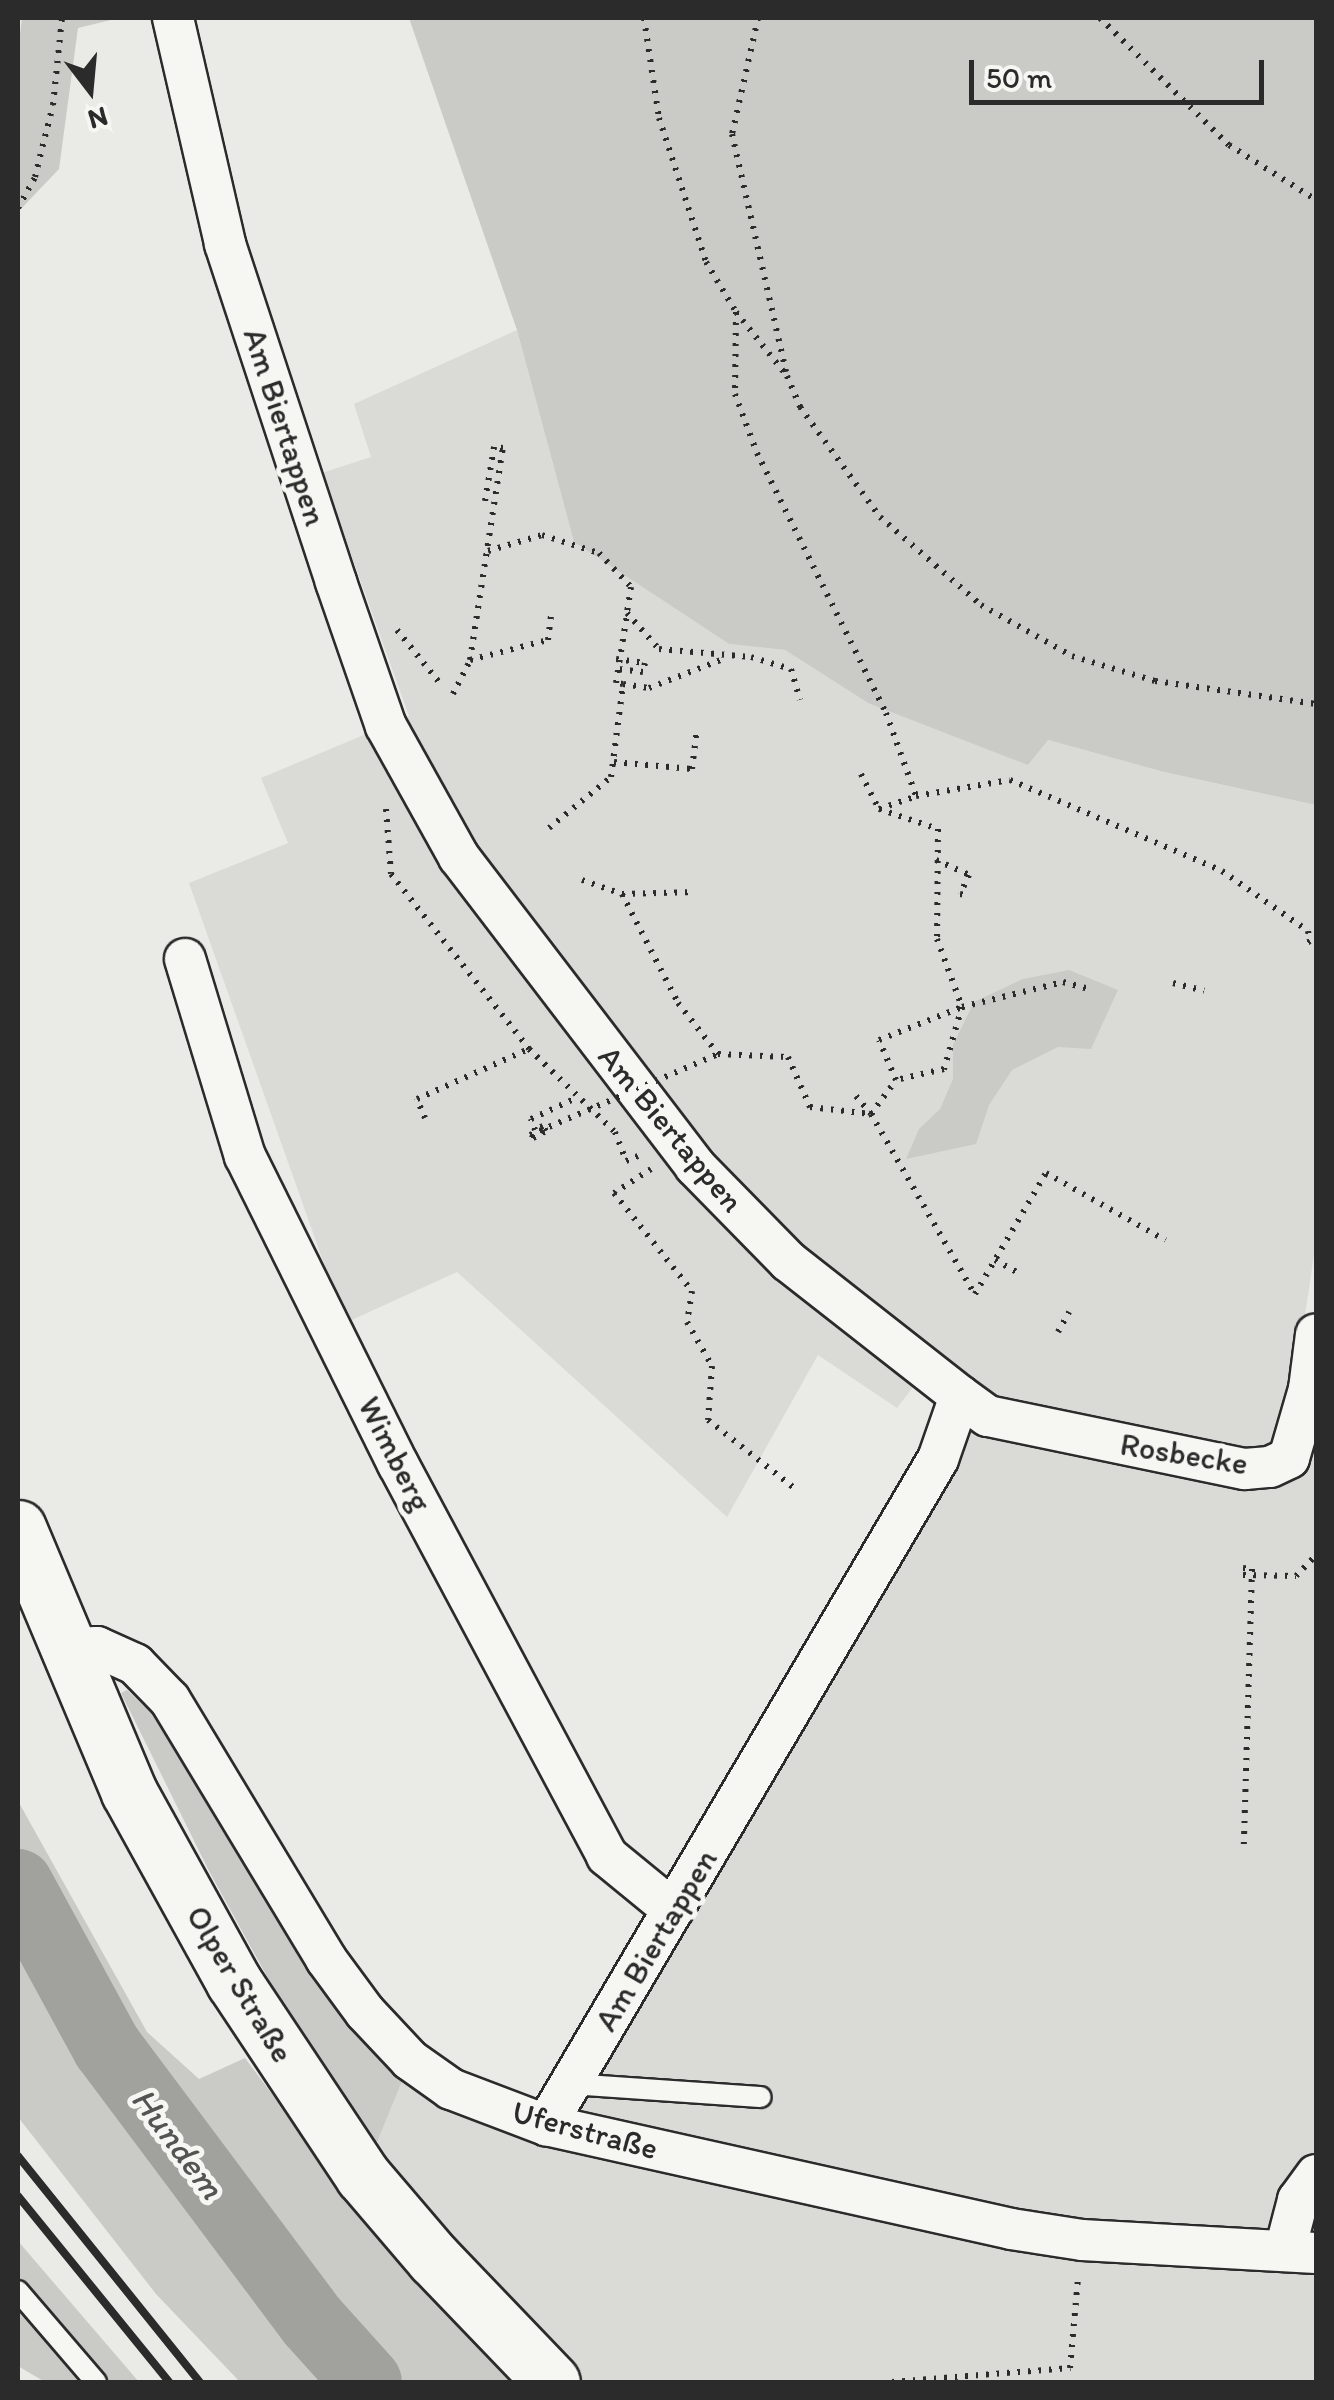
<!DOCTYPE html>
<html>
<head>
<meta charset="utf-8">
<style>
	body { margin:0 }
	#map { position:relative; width:1334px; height:2400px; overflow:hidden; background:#eaeae6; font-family:Itim,sans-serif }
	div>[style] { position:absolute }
	.built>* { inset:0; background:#dadad6 }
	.green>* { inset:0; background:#cacac7 }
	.river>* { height:70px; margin:-35px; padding:0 35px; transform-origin:35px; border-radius:35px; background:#a1a19e }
	.path>* { height:6px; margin-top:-3px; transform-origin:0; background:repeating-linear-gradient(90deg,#2b2b2b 0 2.5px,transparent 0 10.5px) }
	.roads { filter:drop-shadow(2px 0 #2b2b2b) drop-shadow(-2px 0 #2b2b2b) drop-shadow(0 2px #2b2b2b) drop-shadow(0 -2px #2b2b2b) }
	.lane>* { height:20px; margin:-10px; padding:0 10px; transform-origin:10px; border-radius:10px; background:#f6f6f2 }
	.street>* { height:40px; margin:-20px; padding:0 20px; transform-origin:20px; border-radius:20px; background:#f6f6f2 }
	.secondary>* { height:55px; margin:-27.5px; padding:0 27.5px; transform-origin:27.5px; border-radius:27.5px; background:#f6f6f2 }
	.rail>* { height:8px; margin:-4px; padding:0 4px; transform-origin:4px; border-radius:4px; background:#2b2b2b }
	.path-bridge>* { height:6px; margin-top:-3px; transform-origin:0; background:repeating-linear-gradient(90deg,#2b2b2b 0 2.5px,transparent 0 10.5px) }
	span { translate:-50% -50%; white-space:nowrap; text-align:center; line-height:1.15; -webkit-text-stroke:10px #f6f6f2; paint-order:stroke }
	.street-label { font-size:32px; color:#2b2b2b }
	.water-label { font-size:35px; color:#545453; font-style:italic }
	.frame { position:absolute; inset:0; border:20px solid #2b2b2b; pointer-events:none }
	.north { position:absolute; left:40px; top:40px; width:100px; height:100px; -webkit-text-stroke:8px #f6f6f2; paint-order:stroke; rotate:164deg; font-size:28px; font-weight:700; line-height:40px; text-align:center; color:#2b2b2b }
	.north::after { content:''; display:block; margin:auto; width:35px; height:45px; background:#2b2b2b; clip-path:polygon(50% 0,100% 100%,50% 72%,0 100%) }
	.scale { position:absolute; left:969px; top:60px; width:295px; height:45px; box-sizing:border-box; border:5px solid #2b2b2b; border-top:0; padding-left:12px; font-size:30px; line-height:35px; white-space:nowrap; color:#2b2b2b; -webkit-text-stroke:8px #f6f6f2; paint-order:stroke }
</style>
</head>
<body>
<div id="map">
	<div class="built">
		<i style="clip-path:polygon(517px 330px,574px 542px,729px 644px,785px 650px,868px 703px,1048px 740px,1164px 772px,1316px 805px,1316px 1241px,1299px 1356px,1316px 1427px,1316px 2175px,1298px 2200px,1316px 2253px,1316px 2382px,552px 2382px,363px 2176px,410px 2060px,545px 2125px,960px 1396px,927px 1369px,897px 1408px,818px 1355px,727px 1517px,457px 1272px,345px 1323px,189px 883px,288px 843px,261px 778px,409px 716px,322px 473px,371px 457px,354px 404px)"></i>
	</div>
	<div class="green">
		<i style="clip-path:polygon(22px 18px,119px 18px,78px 28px,59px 169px,18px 212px,18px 49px)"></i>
		<i style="clip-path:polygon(409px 18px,1316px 18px,1316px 805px,1164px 772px,1048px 740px,1028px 765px,868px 703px,785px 650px,729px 644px,574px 542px,517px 330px)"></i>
		<i style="clip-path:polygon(1069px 970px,1118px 990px,1091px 1049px,1058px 1047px,1012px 1070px,989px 1105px,976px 1144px,906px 1159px,919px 1129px,940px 1109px,953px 1079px,953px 1045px,974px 1002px,1023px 979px)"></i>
		<i style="clip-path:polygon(127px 1690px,155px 1717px,316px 1978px,402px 2081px,375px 2147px,286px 2011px,209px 1871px,121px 1693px)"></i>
		<i style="clip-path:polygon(18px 1801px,147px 2032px,199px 2079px,245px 2058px,409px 2277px,518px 2382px,240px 2382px,156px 2294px,18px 2117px)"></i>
		<i style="clip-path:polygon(18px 2241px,139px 2382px,45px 2382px,18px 2366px)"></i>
	</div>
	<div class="river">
		<i style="left:18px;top:1884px;width:186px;rotate:61.4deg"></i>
		<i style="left:107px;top:2047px;width:342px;rotate:53.2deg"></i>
		<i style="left:312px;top:2321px;width:82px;rotate:48deg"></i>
	</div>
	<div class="path">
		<i style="left:644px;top:18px;width:101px;rotate:81.5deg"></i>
		<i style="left:659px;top:118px;width:151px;rotate:71.9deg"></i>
		<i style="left:706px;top:262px;width:58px;rotate:59deg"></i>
		<i style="left:736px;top:312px;width:82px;rotate:51.4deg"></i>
		<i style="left:787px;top:376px;width:34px;rotate:67deg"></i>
		<i style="left:800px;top:407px;width:136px;rotate:54deg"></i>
		<i style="left:880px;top:517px;width:134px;rotate:41.1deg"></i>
		<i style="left:981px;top:605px;width:104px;rotate:29.3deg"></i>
		<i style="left:1072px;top:656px;width:87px;rotate:16.8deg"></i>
		<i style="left:1155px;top:681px;width:163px;rotate:8.1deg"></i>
		<i style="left:758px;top:18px;width:119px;rotate:102.6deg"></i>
		<i style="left:732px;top:134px;width:244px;rotate:77.2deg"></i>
		<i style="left:1100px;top:18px;width:181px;rotate:44.6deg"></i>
		<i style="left:1229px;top:145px;width:103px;rotate:32.3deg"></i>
		<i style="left:18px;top:208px;width:35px;rotate:-61deg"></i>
		<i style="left:35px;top:177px;width:74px;rotate:-76deg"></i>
		<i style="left:53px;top:105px;width:87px;rotate:-84.1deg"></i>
		<i style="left:736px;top:312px;width:82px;rotate:90.7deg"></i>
		<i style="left:735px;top:394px;width:63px;rotate:69.6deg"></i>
		<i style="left:757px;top:453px;width:290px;rotate:63.6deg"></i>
		<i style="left:886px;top:713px;width:88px;rotate:70.1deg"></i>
		<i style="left:485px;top:501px;width:55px;rotate:-80.5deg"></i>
		<i style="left:488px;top:551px;width:56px;rotate:-16.5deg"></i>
		<i style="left:542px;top:535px;width:60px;rotate:17.5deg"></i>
		<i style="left:599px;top:553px;width:47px;rotate:46.7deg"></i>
		<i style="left:631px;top:587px;width:26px;rotate:99deg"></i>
		<i style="left:627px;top:613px;width:48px;rotate:48.4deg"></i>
		<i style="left:659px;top:649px;width:92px;rotate:5deg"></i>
		<i style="left:751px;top:657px;width:42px;rotate:16.7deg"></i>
		<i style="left:791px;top:669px;width:32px;rotate:74deg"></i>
		<i style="left:397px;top:630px;width:73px;rotate:51.1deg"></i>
		<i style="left:616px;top:659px;width:29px;rotate:8deg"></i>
		<i style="left:645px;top:663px;width:9px;rotate:103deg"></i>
		<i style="left:643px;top:672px;width:25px;rotate:-173deg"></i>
		<i style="left:470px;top:660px;width:81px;rotate:-14.4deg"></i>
		<i style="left:548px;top:640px;width:24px;rotate:-83deg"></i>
		<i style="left:623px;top:684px;width:26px;rotate:9deg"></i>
		<i style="left:649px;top:688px;width:77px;rotate:-21.3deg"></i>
		<i style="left:453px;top:694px;width:38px;rotate:-63deg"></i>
		<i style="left:470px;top:660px;width:215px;rotate:-81.2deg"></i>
		<i style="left:503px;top:448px;width:9px;rotate:-174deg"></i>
		<i style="left:614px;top:762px;width:78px;rotate:5.1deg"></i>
		<i style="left:692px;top:769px;width:35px;rotate:-83deg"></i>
		<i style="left:861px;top:774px;width:39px;rotate:63deg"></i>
		<i style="left:879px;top:809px;width:62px;rotate:18.7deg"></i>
		<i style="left:938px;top:829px;width:110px;rotate:90.5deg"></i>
		<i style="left:937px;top:939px;width:72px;rotate:69.8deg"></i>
		<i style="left:962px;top:1007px;width:65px;rotate:106.2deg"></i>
		<i style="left:944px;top:1069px;width:49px;rotate:167.1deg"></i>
		<i style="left:386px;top:809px;width:65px;rotate:85.6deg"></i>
		<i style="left:391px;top:874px;width:223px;rotate:51.7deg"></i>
		<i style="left:529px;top:1049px;width:120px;rotate:44deg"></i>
		<i style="left:615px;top:1132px;width:31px;rotate:69deg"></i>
		<i style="left:626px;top:1161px;width:13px;rotate:-23deg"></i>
		<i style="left:879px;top:809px;width:39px;rotate:-19deg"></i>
		<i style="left:916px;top:796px;width:95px;rotate:-9.7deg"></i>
		<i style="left:1010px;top:780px;width:231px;rotate:23.2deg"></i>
		<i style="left:1222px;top:871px;width:105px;rotate:34.9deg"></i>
		<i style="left:1308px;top:931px;width:10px;rotate:79deg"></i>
		<i style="left:1310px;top:941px;width:6px;rotate:149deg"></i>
		<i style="left:549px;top:828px;width:80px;rotate:-39.4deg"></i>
		<i style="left:611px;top:777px;width:94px;rotate:-82.6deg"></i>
		<i style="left:623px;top:684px;width:7px;rotate:-172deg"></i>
		<i style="left:616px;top:683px;width:70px;rotate:-80.9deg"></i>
		<i style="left:936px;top:860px;width:36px;rotate:24deg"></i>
		<i style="left:969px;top:875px;width:21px;rotate:115deg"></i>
		<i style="left:960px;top:894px;width:6px;rotate:9deg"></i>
		<i style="left:582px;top:880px;width:42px;rotate:19.3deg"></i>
		<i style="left:622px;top:894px;width:123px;rotate:62.8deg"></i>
		<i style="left:678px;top:1003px;width:65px;rotate:51.9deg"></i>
		<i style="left:718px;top:1054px;width:70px;rotate:2.5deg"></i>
		<i style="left:788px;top:1057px;width:55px;rotate:66.3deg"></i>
		<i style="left:810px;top:1107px;width:61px;rotate:6.5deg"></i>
		<i style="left:871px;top:1114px;width:42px;rotate:-53.7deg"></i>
		<i style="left:896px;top:1080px;width:43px;rotate:-113deg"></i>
		<i style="left:879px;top:1040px;width:89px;rotate:-21.7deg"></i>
		<i style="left:962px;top:1007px;width:104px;rotate:-13.9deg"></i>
		<i style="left:1063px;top:982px;width:28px;rotate:15deg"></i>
		<i style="left:622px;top:894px;width:73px;rotate:-1.6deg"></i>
		<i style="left:1173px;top:983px;width:32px;rotate:14deg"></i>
		<i style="left:856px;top:1096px;width:23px;rotate:50deg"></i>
		<i style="left:871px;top:1114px;width:207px;rotate:60.1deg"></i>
		<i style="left:425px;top:1118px;width:21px;rotate:-113deg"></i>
		<i style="left:417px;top:1099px;width:123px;rotate:-24.1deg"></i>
		<i style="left:532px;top:1138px;width:9px;rotate:-69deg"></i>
		<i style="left:535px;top:1130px;width:12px;rotate:-110deg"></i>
		<i style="left:531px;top:1119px;width:50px;rotate:-25deg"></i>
		<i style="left:533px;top:1138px;width:15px;rotate:-28deg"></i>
		<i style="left:546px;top:1131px;width:6px;rotate:-121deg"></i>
		<i style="left:543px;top:1126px;width:9px;rotate:153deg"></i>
		<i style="left:651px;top:1169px;width:44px;rotate:147deg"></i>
		<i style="left:614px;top:1193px;width:125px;rotate:51.5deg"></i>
		<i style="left:692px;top:1291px;width:31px;rotate:99deg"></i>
		<i style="left:687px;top:1322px;width:51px;rotate:60.4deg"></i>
		<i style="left:712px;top:1366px;width:54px;rotate:94.2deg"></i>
		<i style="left:708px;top:1420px;width:110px;rotate:38.3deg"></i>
		<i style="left:995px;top:1260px;width:25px;rotate:29deg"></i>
		<i style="left:975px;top:1294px;width:140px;rotate:-59.6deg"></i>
		<i style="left:1046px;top:1173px;width:137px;rotate:29.4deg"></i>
		<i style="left:1058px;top:1332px;width:23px;rotate:-61deg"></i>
		<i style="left:1243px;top:1568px;width:9px;rotate:6deg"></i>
		<i style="left:1252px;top:1569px;width:277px;rotate:91.7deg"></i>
		<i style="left:1296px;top:1576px;width:29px;rotate:-46deg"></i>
		<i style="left:892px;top:2382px;width:179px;rotate:-4.5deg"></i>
		<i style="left:1070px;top:2368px;width:90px;rotate:-84.9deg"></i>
	</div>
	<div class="roads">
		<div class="lane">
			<i style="left:570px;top:2084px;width:191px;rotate:3.9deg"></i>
			<i style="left:18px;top:2291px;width:120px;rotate:49.4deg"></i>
		</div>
		<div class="street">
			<i style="left:173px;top:18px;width:232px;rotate:77deg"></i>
			<i style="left:225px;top:244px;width:356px;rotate:71.8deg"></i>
			<i style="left:336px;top:582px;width:152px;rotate:70.9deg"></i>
			<i style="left:386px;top:726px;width:150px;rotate:60.9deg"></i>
			<i style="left:459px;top:857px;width:389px;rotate:52.6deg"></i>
			<i style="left:695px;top:1166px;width:133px;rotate:45.6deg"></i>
			<i style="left:788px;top:1261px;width:219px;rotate:38.1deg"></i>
			<i style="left:960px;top:1396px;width:67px;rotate:109.2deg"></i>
			<i style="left:938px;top:1459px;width:773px;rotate:120.48deg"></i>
			<i style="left:185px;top:959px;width:206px;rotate:73.1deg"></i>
			<i style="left:245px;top:1156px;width:344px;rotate:63.6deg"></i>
			<i style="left:398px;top:1464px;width:444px;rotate:61.9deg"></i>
			<i style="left:607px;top:1856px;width:85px;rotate:39.3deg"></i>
			<i style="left:960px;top:1396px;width:34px;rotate:36deg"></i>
			<i style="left:988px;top:1416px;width:262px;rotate:11.7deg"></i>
			<i style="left:1245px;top:1469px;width:25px;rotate:-5deg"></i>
			<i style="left:1270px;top:1467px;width:21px;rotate:-25deg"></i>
			<i style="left:1289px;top:1458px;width:72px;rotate:-73.8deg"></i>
			<i style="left:1309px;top:1389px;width:55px;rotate:-82.7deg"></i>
			<i style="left:69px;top:1648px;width:28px;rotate:-2deg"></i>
			<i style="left:97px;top:1647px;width:42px;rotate:24.1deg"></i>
			<i style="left:135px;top:1664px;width:50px;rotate:45.8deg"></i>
			<i style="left:170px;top:1700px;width:302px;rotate:58.9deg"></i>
			<i style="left:326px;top:1959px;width:66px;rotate:53.7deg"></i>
			<i style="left:365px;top:2012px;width:66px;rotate:46.8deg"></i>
			<i style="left:410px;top:2060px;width:50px;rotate:35.3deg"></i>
			<i style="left:451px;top:2089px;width:102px;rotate:20.8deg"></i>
			<i style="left:546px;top:2125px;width:476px;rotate:12.6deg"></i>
			<i style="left:1011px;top:2229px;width:72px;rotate:8.8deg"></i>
			<i style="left:1082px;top:2240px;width:234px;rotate:3.2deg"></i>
			<i style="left:1285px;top:2250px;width:52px;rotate:-75.4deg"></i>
			<i style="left:1298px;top:2200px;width:31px;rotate:-54deg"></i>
		</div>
		<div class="secondary">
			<i style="left:18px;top:1528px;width:286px;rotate:67.2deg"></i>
			<i style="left:129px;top:1792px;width:217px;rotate:61.1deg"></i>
			<i style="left:234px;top:1982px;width:233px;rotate:56.4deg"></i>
			<i style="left:363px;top:2176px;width:109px;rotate:49.5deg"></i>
			<i style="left:434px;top:2259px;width:170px;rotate:46.2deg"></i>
		</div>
	</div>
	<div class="rail">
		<i style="left:18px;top:2156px;width:290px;rotate:51.2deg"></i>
		<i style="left:18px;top:2196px;width:240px;rotate:50.9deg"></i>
	</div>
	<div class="path-bridge">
		<i style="left:530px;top:1135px;width:205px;rotate:-23.3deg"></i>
		<i style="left:1243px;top:1575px;width:53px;rotate:1.1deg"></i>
	</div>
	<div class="street-label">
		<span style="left:285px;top:427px;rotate:72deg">Am Biertappen</span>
		<span style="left:671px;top:1129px;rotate:50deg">Am Biertappen</span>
		<span style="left:395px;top:1454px;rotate:63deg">Wimberg</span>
		<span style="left:1184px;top:1454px;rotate:9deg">Rosbecke</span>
		<span style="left:656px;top:1940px;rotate:-59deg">Am Biertappen</span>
		<span style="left:240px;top:1984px;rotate:59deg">Olper Straße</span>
		<span style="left:585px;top:2130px;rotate:15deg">Uferstraße</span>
	</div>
	<div class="water-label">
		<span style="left:178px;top:2143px;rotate:53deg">Hundem</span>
	</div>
	<div class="frame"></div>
	<div class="north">N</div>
	<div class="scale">50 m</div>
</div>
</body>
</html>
